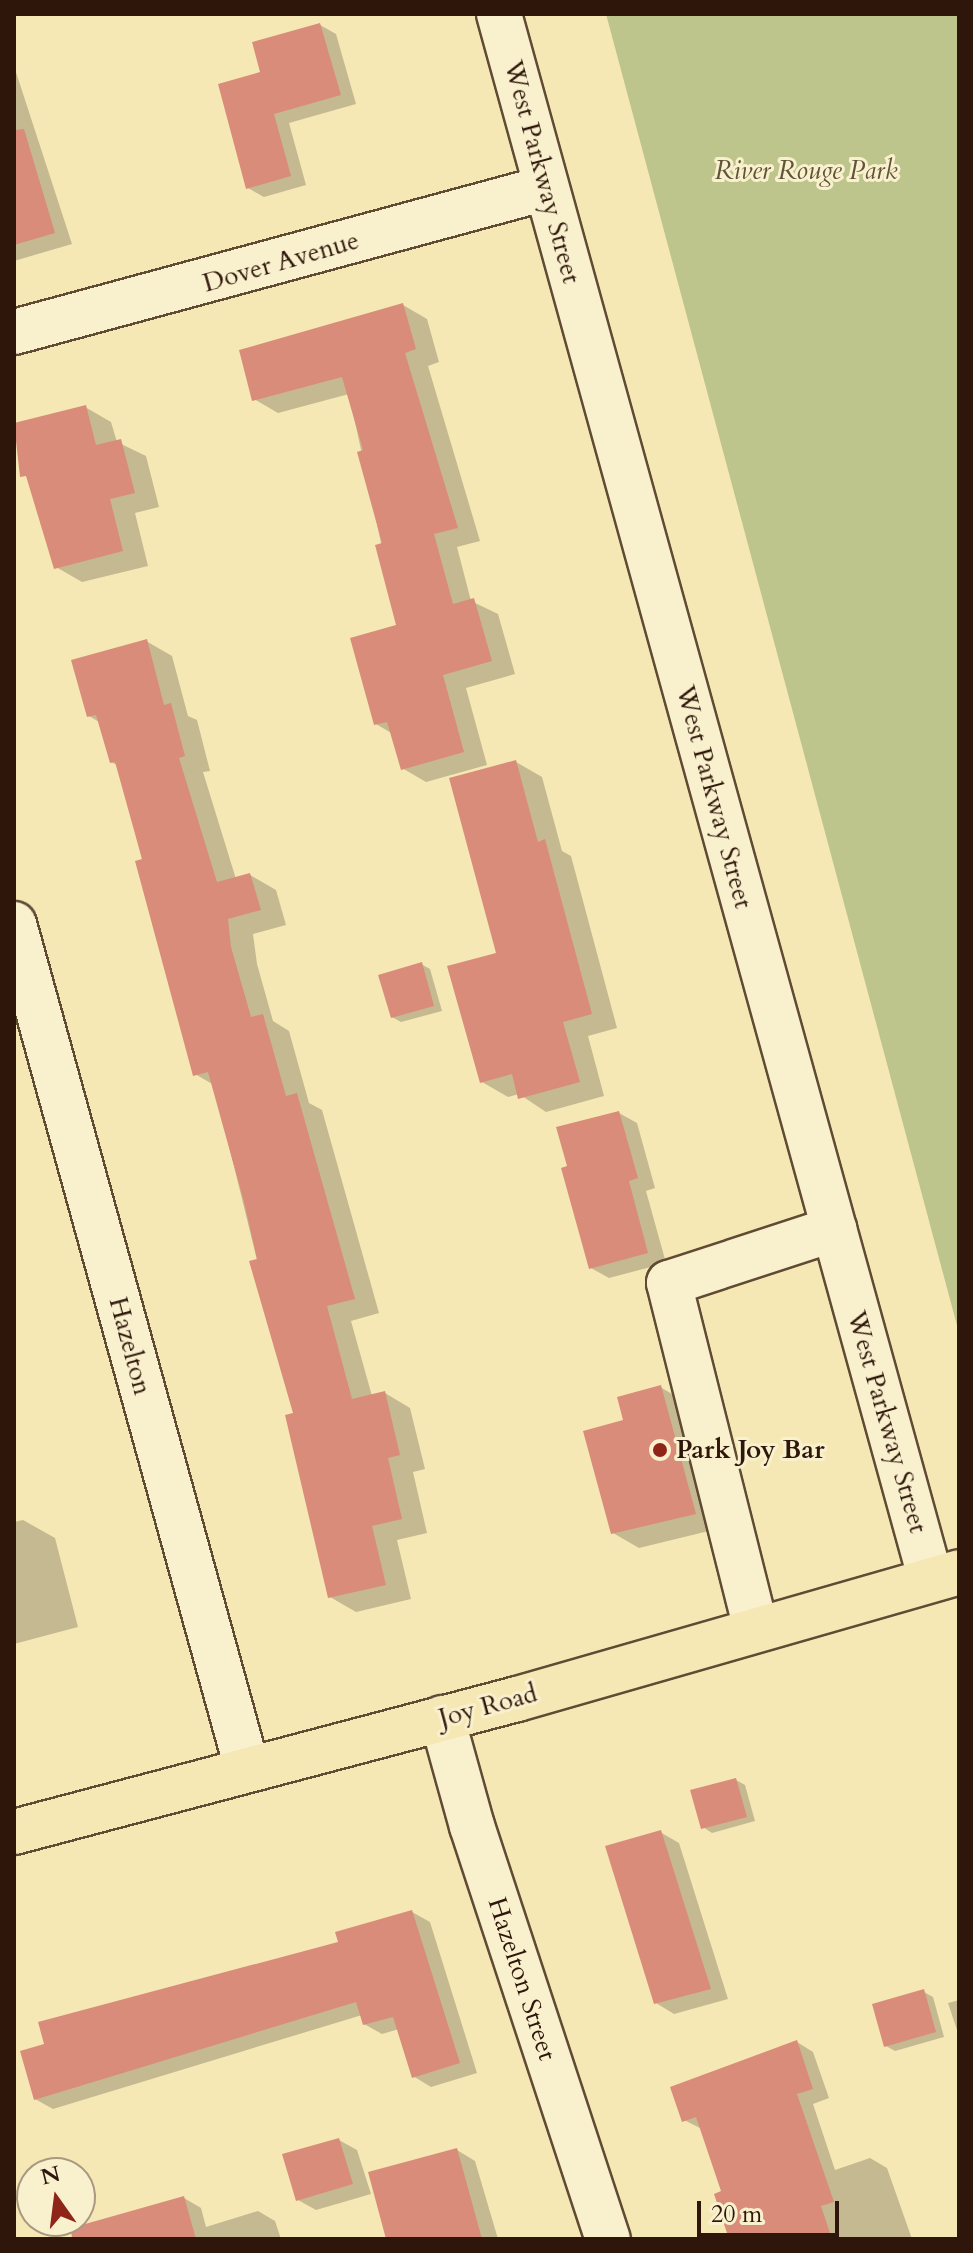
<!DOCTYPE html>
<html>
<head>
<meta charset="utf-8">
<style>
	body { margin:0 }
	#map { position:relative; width:973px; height:2253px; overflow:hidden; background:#f6e8b4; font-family:Cardo,serif }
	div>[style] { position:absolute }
	.green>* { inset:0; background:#bdc58c }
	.shadow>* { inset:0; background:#0003 }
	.building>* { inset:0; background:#da8c7a }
	.roads { filter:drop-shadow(2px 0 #604b34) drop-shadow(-2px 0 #604b34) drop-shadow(0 2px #604b34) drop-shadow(0 -2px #604b34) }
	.minor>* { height:44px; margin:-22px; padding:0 22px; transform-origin:22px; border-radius:22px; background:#f9f0ce }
	.major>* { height:44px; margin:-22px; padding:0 22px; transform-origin:22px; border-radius:22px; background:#f6e8b4 }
	.dots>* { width:22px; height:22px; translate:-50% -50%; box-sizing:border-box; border:4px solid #f9f0ce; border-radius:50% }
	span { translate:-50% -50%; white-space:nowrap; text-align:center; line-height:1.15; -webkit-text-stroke:6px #f9f0ce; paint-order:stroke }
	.park-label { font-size:26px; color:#605438; font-style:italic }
	.street-label { font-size:26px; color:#2e170a }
	.poi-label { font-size:26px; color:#2e170a; font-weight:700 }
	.left { translate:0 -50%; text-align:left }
	.frame { position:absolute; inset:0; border:16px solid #2e170a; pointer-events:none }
	.north { position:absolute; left:16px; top:2157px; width:80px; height:80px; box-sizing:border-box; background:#f9f0ce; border:2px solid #a89980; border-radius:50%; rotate:346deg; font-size:22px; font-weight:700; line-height:32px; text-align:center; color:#2e170a }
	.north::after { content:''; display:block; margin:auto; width:28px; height:36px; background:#8f2418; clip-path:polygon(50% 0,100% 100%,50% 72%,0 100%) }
	.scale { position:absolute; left:697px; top:2201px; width:142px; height:36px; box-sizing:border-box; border:4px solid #2e170a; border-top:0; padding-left:10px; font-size:24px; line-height:28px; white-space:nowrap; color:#2e170a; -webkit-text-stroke:6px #f9f0ce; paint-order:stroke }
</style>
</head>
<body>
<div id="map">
	<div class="green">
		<i style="clip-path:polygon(606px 14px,959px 14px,959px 1333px)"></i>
	</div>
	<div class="shadow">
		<i style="clip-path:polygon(320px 25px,336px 34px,356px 104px,289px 123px,306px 185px,264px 197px,248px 188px,262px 73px)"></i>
		<i style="clip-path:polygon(14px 66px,72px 244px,14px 261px)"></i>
		<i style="clip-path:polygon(403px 305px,427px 319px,439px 362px,428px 366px,480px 541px,457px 547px,471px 601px,498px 614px,515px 674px,466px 688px,487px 765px,426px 782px,402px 768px,393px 734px,376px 724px,399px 627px,349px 394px,278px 413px,254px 399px)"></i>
		<i style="clip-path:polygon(85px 407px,111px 422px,117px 442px,146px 456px,159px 507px,135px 513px,148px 566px,82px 582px,56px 567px,14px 425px)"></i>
		<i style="clip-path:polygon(146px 641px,172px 656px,188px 716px,197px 720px,210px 771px,203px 772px,236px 879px,250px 875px,276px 890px,286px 925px,253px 934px,257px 964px,273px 1021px,289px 1031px,309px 1103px,322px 1110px,379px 1313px,351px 1321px,372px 1396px,385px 1393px,410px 1408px,425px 1469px,413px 1472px,427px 1533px,397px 1540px,411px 1599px,356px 1612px,330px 1597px,295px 1415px,214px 1085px,195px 1074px,119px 766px,111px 762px,101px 723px,89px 716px)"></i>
		<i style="clip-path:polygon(516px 762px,542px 777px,562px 851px,571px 856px,617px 1028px,588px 1036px,604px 1096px,546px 1112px,519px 1094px,508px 1097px,482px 1082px)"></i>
		<i style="clip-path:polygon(421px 964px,430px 969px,442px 1011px,401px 1022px,392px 1017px)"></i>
		<i style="clip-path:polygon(619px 1113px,637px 1123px,655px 1188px,646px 1191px,666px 1263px,609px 1278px,591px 1268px,570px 1168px)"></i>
		<i style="clip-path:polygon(660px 1387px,686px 1402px,721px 1528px,639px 1548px,613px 1533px,626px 1421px)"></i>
		<i style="clip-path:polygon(23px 1520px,55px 1538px,78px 1627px,14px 1644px,14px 1522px)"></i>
		<i style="clip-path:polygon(736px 1780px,745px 1785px,755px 1821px,712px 1833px,703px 1827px)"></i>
		<i style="clip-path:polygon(660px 1832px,679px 1843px,728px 1999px,674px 2014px,656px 2003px)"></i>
		<i style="clip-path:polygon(412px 1912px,430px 1922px,477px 2073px,431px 2087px,413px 2076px,399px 2029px,382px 2034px,364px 2024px,362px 2015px,53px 2109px,35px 2099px,46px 2046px,341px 1943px)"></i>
		<i style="clip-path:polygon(924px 1992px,933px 1997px,944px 2037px,895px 2051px,886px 2046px)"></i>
		<i style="clip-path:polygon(959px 2000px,959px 2036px,948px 2003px)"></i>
		<i style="clip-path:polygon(797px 2042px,813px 2052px,829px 2098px,813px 2104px,835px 2170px,870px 2158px,887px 2168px,912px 2239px,739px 2239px,702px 2129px,684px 2120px)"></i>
		<i style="clip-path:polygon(339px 2140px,357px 2150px,371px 2194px,316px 2210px,298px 2200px)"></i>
		<i style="clip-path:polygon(457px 2150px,475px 2161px,498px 2239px,427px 2239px)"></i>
		<i style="clip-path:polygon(184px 2198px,201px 2208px,206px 2227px,258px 2211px,275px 2221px,281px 2239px,121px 2239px)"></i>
	</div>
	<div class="building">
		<i style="clip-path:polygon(320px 23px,341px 95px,274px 114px,291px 176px,246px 189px,218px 84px,260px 72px,252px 42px)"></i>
		<i style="clip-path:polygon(24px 129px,55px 233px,14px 245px,14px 130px)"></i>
		<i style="clip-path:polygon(403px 303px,416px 349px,405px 353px,458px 528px,434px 534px,453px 604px,474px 598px,492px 661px,443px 675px,464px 752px,401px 770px,387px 722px,374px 725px,350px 638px,396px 625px,375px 545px,382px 543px,357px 452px,363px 450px,342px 377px,252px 401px,239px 350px)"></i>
		<i style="clip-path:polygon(86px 405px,96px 445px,121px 439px,135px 493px,110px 499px,123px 551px,54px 569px,26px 476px,20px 477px,14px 423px)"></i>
		<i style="clip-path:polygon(147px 639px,164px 705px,171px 703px,185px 756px,179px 758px,217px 882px,250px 873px,261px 910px,228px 919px,231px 947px,251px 1017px,263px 1014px,286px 1096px,297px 1093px,355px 1299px,327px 1306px,352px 1399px,385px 1391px,400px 1455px,388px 1458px,402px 1519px,372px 1526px,386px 1585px,328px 1598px,285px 1415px,293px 1413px,249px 1261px,257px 1259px,244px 1202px,208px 1072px,193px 1076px,135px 861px,142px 859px,115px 762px,110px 763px,96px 715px,87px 717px,71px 660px)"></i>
		<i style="clip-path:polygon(516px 760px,538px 842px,545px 839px,592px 1014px,563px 1022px,580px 1082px,518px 1099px,512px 1074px,480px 1083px,447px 966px,496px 953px,449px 778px)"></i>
		<i style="clip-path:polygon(422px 962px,434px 1006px,391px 1018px,378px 975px)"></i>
		<i style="clip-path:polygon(619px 1111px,638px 1178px,629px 1181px,648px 1253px,589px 1269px,561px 1168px,567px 1166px,556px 1127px)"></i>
		<i style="clip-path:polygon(661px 1385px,696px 1514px,611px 1534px,583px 1431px,623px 1420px,617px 1397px)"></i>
		<i style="clip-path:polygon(736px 1778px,747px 1817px,701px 1829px,690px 1790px)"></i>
		<i style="clip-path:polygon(661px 1830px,711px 1989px,654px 2004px,605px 1846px)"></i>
		<i style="clip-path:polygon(412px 1910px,460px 2063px,412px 2078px,393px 2017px,363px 2025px,356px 2002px,34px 2100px,20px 2051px,44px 2044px,38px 2022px,338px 1942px,335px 1932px)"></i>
		<i style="clip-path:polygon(924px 1989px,936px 2032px,884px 2047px,872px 2004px)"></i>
		<i style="clip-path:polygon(797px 2040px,813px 2089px,797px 2094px,834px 2202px,821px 2206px,832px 2239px,729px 2239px,714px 2194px,721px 2191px,696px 2117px,682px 2122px,670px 2087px)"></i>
		<i style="clip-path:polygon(339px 2138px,353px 2184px,296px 2201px,282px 2154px)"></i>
		<i style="clip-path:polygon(457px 2148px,482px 2239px,386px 2239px,368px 2172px)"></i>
		<i style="clip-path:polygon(184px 2196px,196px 2239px,72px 2239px,71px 2228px)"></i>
	</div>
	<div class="roads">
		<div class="minor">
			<i style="left:499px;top:14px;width:1624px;rotate:74.58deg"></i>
			<i style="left:14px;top:332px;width:551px;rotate:-15.15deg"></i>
			<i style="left:14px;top:924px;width:876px;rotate:74.57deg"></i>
			<i style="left:756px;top:1629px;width:357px;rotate:-104.1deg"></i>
			<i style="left:669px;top:1283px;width:174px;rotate:-18.1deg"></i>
			<i style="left:442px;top:1718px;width:112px;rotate:74.5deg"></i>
			<i style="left:472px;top:1826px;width:435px;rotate:71.8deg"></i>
		</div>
		<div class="major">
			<i style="left:14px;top:1832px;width:520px;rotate:-14.81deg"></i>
			<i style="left:517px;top:1699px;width:460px;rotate:-16deg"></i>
		</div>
	</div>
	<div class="dots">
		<i style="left:660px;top:1450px;background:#8f2418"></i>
	</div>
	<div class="park-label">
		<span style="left:806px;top:171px">River Rouge Park</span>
	</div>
	<div class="street-label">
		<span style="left:542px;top:172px;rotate:75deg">West Parkway Street</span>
		<span style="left:281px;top:262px;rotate:-16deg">Dover Avenue</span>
		<span style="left:714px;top:797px;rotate:75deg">West Parkway Street</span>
		<span style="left:130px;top:1346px;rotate:75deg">Hazelton</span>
		<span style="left:887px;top:1422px;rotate:74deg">West Parkway Street</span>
		<span style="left:488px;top:1706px;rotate:-15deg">Joy Road</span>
		<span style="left:522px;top:1979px;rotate:72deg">Hazelton Street</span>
	</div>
	<div class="poi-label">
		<span class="left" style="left:676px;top:1450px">Park Joy Bar</span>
	</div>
	<div class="frame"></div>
	<div class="north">N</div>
	<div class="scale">20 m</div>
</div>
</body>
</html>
